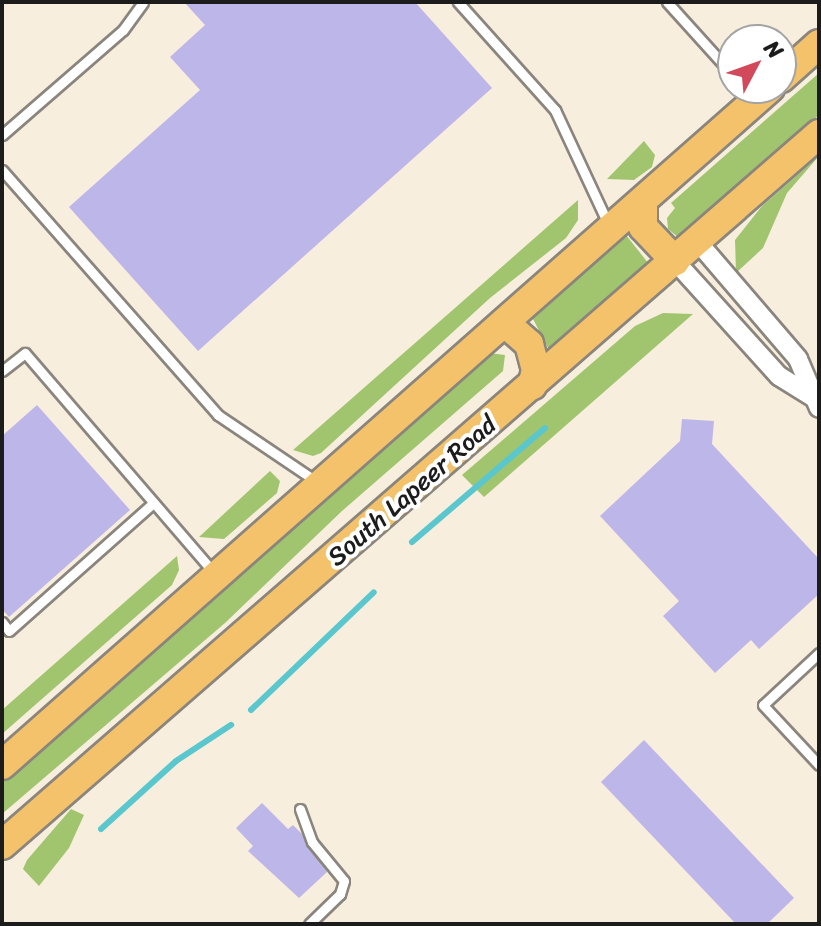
<!DOCTYPE html>
<html>
<head>
<meta charset="utf-8">
<style>
	body { margin:0 }
	#map { position:relative; width:821px; height:926px; overflow:hidden; background:#f8eede; font-family:Sriracha,sans-serif }
	div>[style] { position:absolute }
	.green>* { inset:0; background:#a1c56e }
	.stream>* { height:6px; margin:-3px; padding:0 3px; transform-origin:3px; border-radius:3px; background:#59c7cd }
	.building>* { inset:0; background:#bdb6e8 }
	.roads { filter:drop-shadow(2px 0 #8a857d) drop-shadow(-2px 0 #8a857d) drop-shadow(0 2px #8a857d) drop-shadow(0 -2px #8a857d) }
	.lane>* { height:9px; margin:-4.5px; padding:0 4.5px; transform-origin:4.5px; border-radius:4.5px; background:#fff }
	.street>* { height:18px; margin:-9px; padding:0 9px; transform-origin:9px; border-radius:9px; background:#fff }
	.primary>* { height:28px; margin:-14px; padding:0 14px; transform-origin:14px; border-radius:14px; background:#f4c26a }
	span { translate:-50% -50%; white-space:nowrap; text-align:center; line-height:1.15; -webkit-text-stroke:8px #fff; paint-order:stroke }
	.street-label { font-size:26px; color:#1c1c1c }
	.frame { position:absolute; inset:0; border:4px solid #1c1c1c; pointer-events:none }
	.north { position:absolute; left:717px; top:24px; width:80px; height:80px; box-sizing:border-box; background:#fff; border:2px solid #a4a4a4; border-radius:50%; rotate:49deg; font-size:22px; font-weight:700; line-height:32px; text-align:center; color:#1c1c1c }
	.north::after { content:''; display:block; margin:auto; width:28px; height:36px; background:#d1495b; clip-path:polygon(50% 0,100% 100%,50% 72%,0 100%) }
</style>
</head>
<body>
<div id="map">
	<div class="green">
		<i style="clip-path:polygon(819px 73px,819px 115px,683px 235px,679px 238px,668px 229px,667px 218px,675px 208px,671px 203px)"></i>
		<i style="clip-path:polygon(644px 141px,655px 155px,652px 167px,634px 180px,607px 179px)"></i>
		<i style="clip-path:polygon(819px 156px,787px 193px,763px 248px,736px 273px,735px 240px,762px 206px)"></i>
		<i style="clip-path:polygon(578px 200px,578px 220px,566px 238px,490px 298px,321px 453px,313px 456px,293px 450px)"></i>
		<i style="clip-path:polygon(626px 235px,649px 264px,549px 350px,532px 317px)"></i>
		<i style="clip-path:polygon(663px 313px,693px 314px,484px 497px,462px 475px,635px 326px)"></i>
		<i style="clip-path:polygon(489px 353px,505px 355px,503px 371px,342px 511px,225px 623px,2px 814px,2px 783px)"></i>
		<i style="clip-path:polygon(270px 471px,280px 481px,277px 493px,224px 539px,199px 537px)"></i>
		<i style="clip-path:polygon(177px 556px,179px 570px,172px 585px,2px 734px,2px 710px)"></i>
		<i style="clip-path:polygon(71px 809px,84px 815px,69px 848px,39px 886px,23px 869px,27px 860px)"></i>
	</div>
	<div class="stream">
		<i style="left:412px;top:542px;width:175px;rotate:-40.6deg"></i>
		<i style="left:251px;top:710px;width:170px;rotate:-43.8deg"></i>
		<i style="left:101px;top:829px;width:101px;rotate:-42.2deg"></i>
		<i style="left:176px;top:761px;width:66px;rotate:-33.2deg"></i>
	</div>
	<div class="building">
		<i style="clip-path:polygon(184px 2px,415px 2px,492px 88px,198px 351px,69px 207px,200px 90px,170px 57px,205px 25px)"></i>
		<i style="clip-path:polygon(37px 405px,130px 510px,9px 617px,2px 609px,2px 436px)"></i>
		<i style="clip-path:polygon(682px 419px,714px 421px,712px 444px,819px 559px,819px 594px,759px 649px,751px 640px,715px 673px,663px 616px,679px 601px,600px 516px,680px 441px)"></i>
		<i style="clip-path:polygon(644px 740px,794px 898px,767px 924px,736px 924px,601px 782px)"></i>
		<i style="clip-path:polygon(262px 803px,288px 829px,293px 825px,301px 833px,327px 872px,299px 898px,248px 851px,253px 846px,236px 828px)"></i>
	</div>
	<div class="roads">
		<div class="lane">
			<i style="left:458px;top:2px;width:145px;rotate:48.1deg"></i>
			<i style="left:555px;top:110px;width:128px;rotate:65deg"></i>
			<i style="left:667px;top:2px;width:98px;rotate:47.9deg"></i>
			<i style="left:2px;top:135px;width:160px;rotate:-41deg"></i>
			<i style="left:123px;top:30px;width:34px;rotate:-54deg"></i>
			<i style="left:2px;top:170px;width:327px;rotate:48.6deg"></i>
			<i style="left:218px;top:415px;width:122px;rotate:34deg"></i>
			<i style="left:2px;top:371px;width:29px;rotate:-38deg"></i>
			<i style="left:25px;top:353px;width:290px;rotate:49.3deg"></i>
			<i style="left:2px;top:622px;width:11px;rotate:52deg"></i>
			<i style="left:9px;top:631px;width:193px;rotate:-41.6deg"></i>
			<i style="left:819px;top:653px;width:76px;rotate:137.1deg"></i>
			<i style="left:763px;top:705px;width:82px;rotate:47deg"></i>
			<i style="left:300px;top:809px;width:35px;rotate:70deg"></i>
			<i style="left:312px;top:842px;width:50px;rotate:50.6deg"></i>
			<i style="left:344px;top:881px;width:14px;rotate:107deg"></i>
			<i style="left:340px;top:894px;width:43px;rotate:135.9deg"></i>
		</div>
		<div class="street">
			<i style="left:697px;top:241px;width:155px;rotate:49.4deg"></i>
			<i style="left:798px;top:359px;width:53px;rotate:66.8deg"></i>
			<i style="left:675px;top:261px;width:155px;rotate:47.9deg"></i>
			<i style="left:779px;top:376px;width:39px;rotate:32deg"></i>
		</div>
		<div class="primary">
			<i style="left:781px;top:78px;width:51px;rotate:-41.8deg"></i>
			<i style="left:643px;top:201px;width:26px;rotate:90deg"></i>
			<i style="left:643px;top:227px;width:47px;rotate:46.7deg"></i>
			<i style="left:505px;top:323px;width:32px;rotate:41deg"></i>
			<i style="left:529px;top:344px;width:27px;rotate:75deg"></i>
			<i style="left:536px;top:370px;width:16px;rotate:104deg"></i>
			<i style="left:2px;top:765px;width:1024px;rotate:-41.4deg"></i>
			<i style="left:2px;top:845px;width:1083px;rotate:-41.03deg"></i>
		</div>
	</div>
	<div class="street-label">
		<span style="left:412px;top:491px;rotate:-41deg">South Lapeer Road</span>
	</div>
	<div class="frame"></div>
	<div class="north">N</div>
</div>
</body>
</html>
